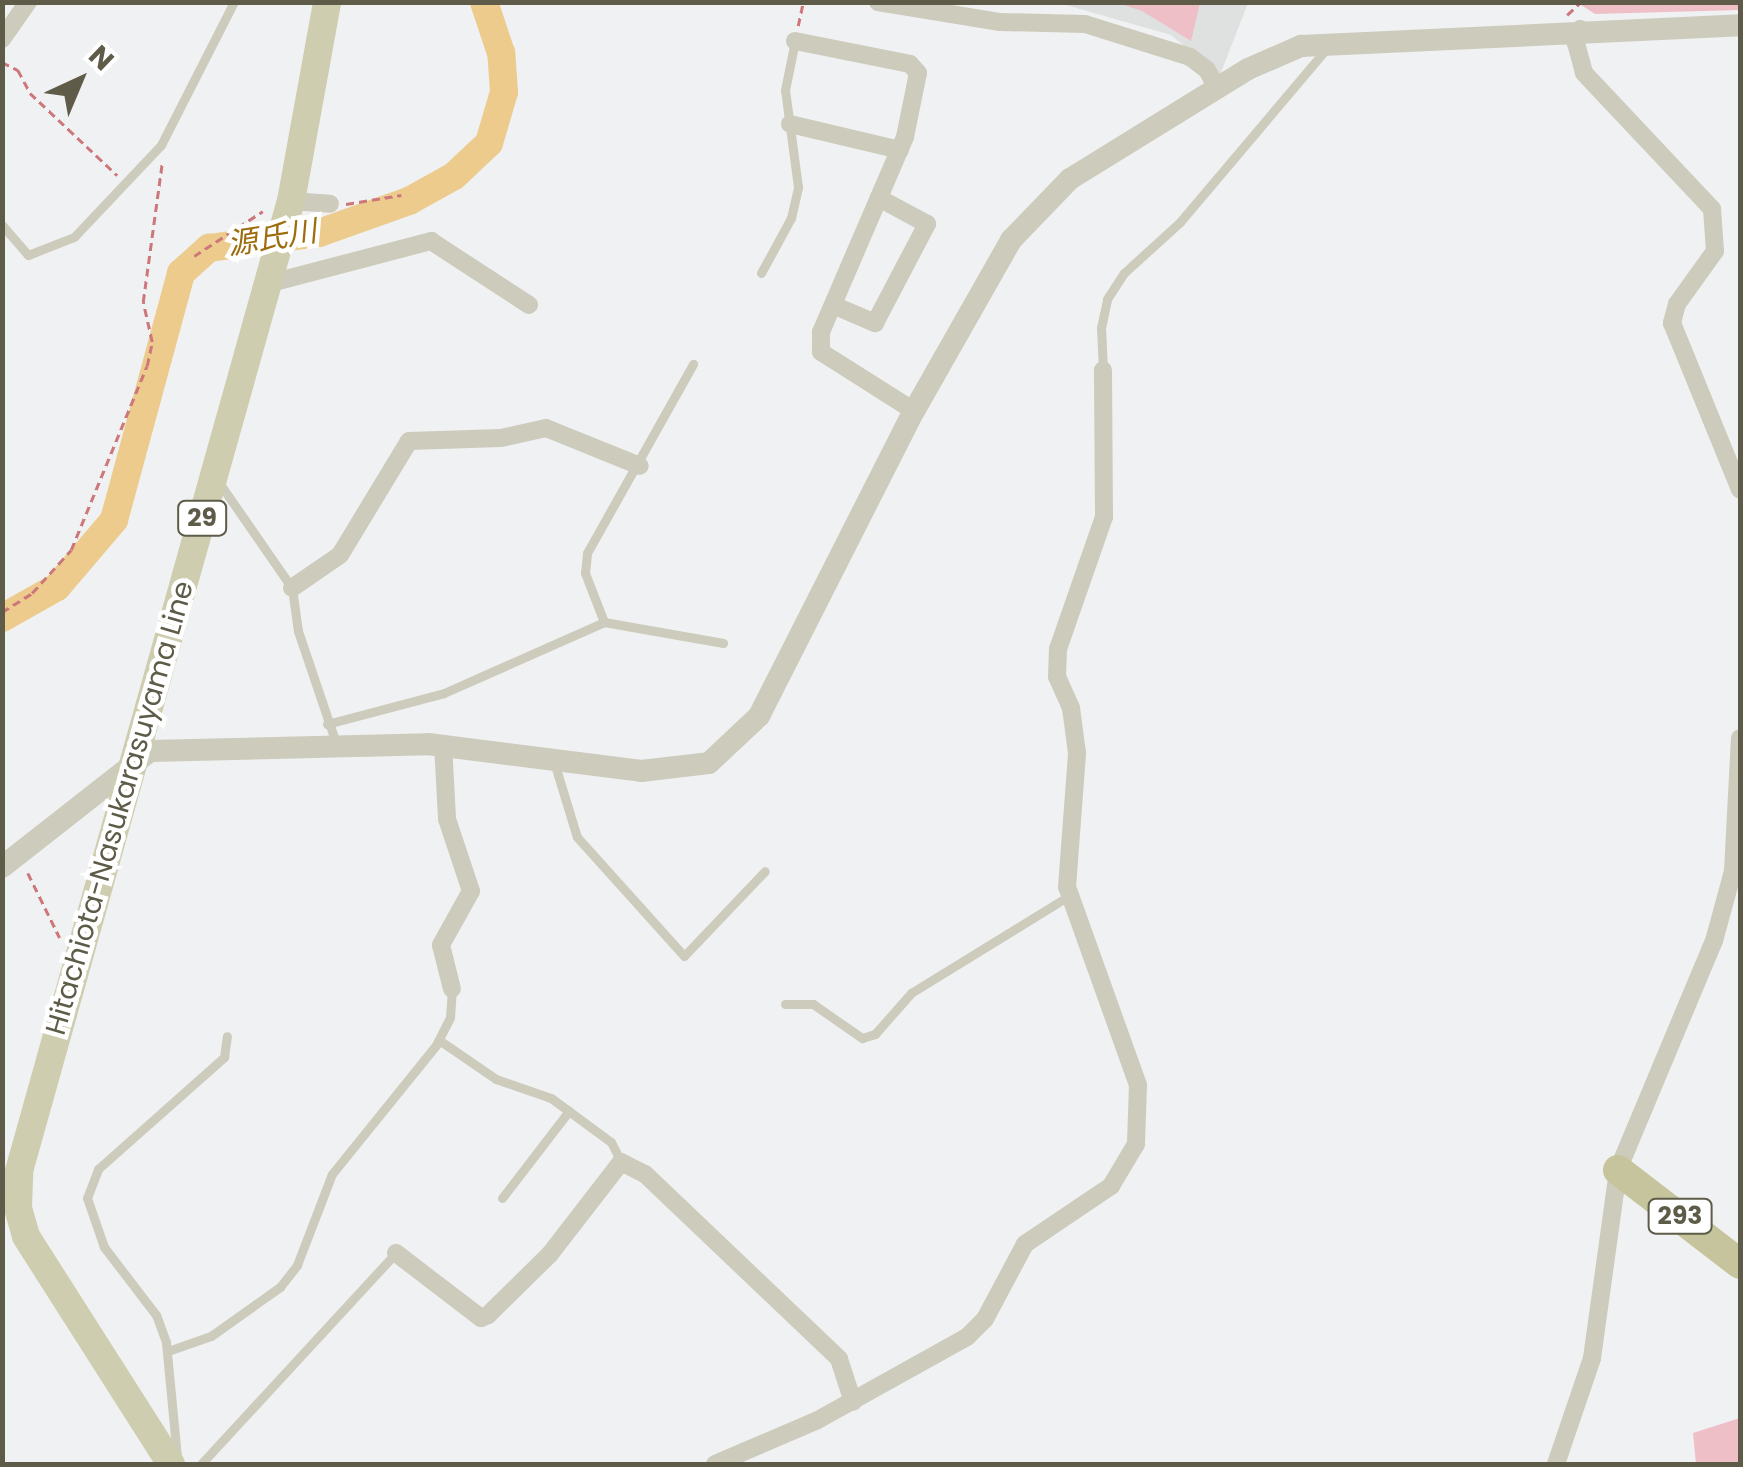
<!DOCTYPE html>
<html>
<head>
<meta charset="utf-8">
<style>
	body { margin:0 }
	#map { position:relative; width:1743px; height:1467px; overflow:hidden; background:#f0f1f2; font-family:Poppins,"Noto Sans JP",sans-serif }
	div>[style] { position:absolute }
	.education>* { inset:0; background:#dfe0e0 }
	.green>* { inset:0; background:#efbfc7 }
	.river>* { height:28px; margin:-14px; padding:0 14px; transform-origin:14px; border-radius:14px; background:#eccb8c }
	.path>* { height:2.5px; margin-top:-1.25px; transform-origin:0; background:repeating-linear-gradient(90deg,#cd777a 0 8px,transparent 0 13px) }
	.service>* { height:9px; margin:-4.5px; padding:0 4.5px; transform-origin:4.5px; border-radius:4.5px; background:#cdcbbc }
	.minor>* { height:18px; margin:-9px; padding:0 9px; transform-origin:9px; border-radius:9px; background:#cdcbbc }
	.tertiary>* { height:22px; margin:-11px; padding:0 11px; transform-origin:11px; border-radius:11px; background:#cdcbbc }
	.primary>* { height:28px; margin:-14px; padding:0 14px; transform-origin:14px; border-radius:14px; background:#cecdb0 }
	.trunk>* { height:30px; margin:-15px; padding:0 15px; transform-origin:15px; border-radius:15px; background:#c6c49c }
	span { translate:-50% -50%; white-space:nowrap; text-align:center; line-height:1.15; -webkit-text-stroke:9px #fff; paint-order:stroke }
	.shield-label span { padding:2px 8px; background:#fff; border:2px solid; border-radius:8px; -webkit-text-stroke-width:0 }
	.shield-label { font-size:25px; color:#5e5c48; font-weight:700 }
	.street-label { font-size:28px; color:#5e5c48 }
	.water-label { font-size:30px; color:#9c6c0d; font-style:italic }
	.frame { position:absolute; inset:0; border:5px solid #5e5c48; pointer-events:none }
	.north { position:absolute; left:30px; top:30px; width:100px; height:100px; -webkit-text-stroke:8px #fff; paint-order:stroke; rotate:44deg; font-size:28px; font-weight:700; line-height:40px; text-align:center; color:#5e5c48 }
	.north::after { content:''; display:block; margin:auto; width:35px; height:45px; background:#5e5c48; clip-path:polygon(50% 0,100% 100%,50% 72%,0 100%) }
</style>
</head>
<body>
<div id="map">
	<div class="education">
		<i style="clip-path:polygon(1059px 3px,1248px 3px,1220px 75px,1171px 35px)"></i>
	</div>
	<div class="green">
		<i style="clip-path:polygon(1740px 2px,1740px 10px,1595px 14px,1578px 3px)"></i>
		<i style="clip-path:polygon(1118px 3px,1200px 3px,1191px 41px,1142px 11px)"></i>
		<i style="clip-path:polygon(1740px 1418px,1740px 1464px,1696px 1464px,1693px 1433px)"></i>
	</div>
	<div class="river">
		<i style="left:2px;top:618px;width:63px;rotate:-29.4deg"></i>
		<i style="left:57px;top:587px;width:88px;rotate:-49.6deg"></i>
		<i style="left:114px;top:520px;width:256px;rotate:-74.8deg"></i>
		<i style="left:181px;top:273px;width:38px;rotate:-42deg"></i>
		<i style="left:209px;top:248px;width:111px;rotate:-7.8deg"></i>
		<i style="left:319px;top:233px;width:96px;rotate:-19.6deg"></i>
		<i style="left:409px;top:201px;width:51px;rotate:-29.1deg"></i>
		<i style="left:454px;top:176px;width:48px;rotate:-43.3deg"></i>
		<i style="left:489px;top:143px;width:53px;rotate:-73.6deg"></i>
		<i style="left:504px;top:92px;width:39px;rotate:-94deg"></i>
		<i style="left:501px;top:53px;width:54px;rotate:-108.4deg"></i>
	</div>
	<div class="path">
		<i style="left:1567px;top:15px;width:19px;rotate:-43deg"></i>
		<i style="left:798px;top:26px;width:25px;rotate:-78deg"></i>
		<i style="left:2px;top:62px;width:18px;rotate:27deg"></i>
		<i style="left:18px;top:70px;width:26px;rotate:62deg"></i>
		<i style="left:30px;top:93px;width:120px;rotate:43.3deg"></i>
		<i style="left:346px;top:204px;width:56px;rotate:-9.3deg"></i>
		<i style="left:194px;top:256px;width:82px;rotate:-33.1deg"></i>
		<i style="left:2px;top:612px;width:36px;rotate:-32deg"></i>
		<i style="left:32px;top:593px;width:58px;rotate:-47.8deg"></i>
		<i style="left:71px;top:550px;width:199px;rotate:-67.6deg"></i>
		<i style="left:147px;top:366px;width:25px;rotate:-78deg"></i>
		<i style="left:152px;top:342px;width:41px;rotate:-102.7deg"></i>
		<i style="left:143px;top:302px;width:139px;rotate:-82.2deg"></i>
		<i style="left:28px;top:873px;width:72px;rotate:63.8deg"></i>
	</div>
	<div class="service">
		<i style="left:2px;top:225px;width:40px;rotate:49deg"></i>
		<i style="left:28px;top:255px;width:49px;rotate:-21.4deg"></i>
		<i style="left:74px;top:237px;width:127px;rotate:-46.6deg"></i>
		<i style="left:161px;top:145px;width:161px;rotate:-63deg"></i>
		<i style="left:761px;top:273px;width:63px;rotate:-61.4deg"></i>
		<i style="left:791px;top:218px;width:32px;rotate:-77deg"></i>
		<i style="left:798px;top:187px;width:98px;rotate:-97.6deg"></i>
		<i style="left:785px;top:90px;width:50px;rotate:-78.5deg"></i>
		<i style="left:1103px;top:370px;width:42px;rotate:-92.7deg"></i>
		<i style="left:1101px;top:328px;width:30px;rotate:-78deg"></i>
		<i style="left:1107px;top:299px;width:31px;rotate:-57deg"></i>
		<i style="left:1124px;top:273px;width:76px;rotate:-42.3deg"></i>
		<i style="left:1180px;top:222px;width:228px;rotate:-49.8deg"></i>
		<i style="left:220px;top:484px;width:126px;rotate:55.3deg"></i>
		<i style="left:292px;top:588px;width:43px;rotate:82.1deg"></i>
		<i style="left:298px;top:631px;width:118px;rotate:71.3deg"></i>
		<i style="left:604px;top:622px;width:53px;rotate:-111.2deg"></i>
		<i style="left:585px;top:573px;width:20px;rotate:-84deg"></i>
		<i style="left:587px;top:553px;width:217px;rotate:-60.7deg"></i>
		<i style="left:327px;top:724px;width:121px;rotate:-14.8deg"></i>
		<i style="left:444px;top:693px;width:175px;rotate:-23.9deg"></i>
		<i style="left:604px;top:622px;width:121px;rotate:10deg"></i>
		<i style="left:554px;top:762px;width:78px;rotate:73deg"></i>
		<i style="left:577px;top:837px;width:160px;rotate:48deg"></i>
		<i style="left:684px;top:956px;width:117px;rotate:-46.4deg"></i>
		<i style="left:785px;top:1004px;width:28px"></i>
		<i style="left:813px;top:1004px;width:60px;rotate:34.8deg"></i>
		<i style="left:862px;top:1038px;width:14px;rotate:-17deg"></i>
		<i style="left:875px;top:1034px;width:55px;rotate:-48.7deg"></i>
		<i style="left:911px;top:993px;width:187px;rotate:-31.6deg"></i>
		<i style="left:439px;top:1040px;width:69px;rotate:34.4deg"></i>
		<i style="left:496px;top:1079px;width:58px;rotate:19.1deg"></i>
		<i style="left:551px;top:1098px;width:74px;rotate:36.3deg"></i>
		<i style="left:611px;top:1142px;width:22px;rotate:63deg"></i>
		<i style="left:502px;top:1198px;width:110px;rotate:-52.4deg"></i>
		<i style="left:168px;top:1351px;width:46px;rotate:-19.2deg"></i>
		<i style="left:211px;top:1336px;width:85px;rotate:-35.4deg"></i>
		<i style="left:280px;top:1287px;width:28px;rotate:-52deg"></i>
		<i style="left:297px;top:1265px;width:97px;rotate:-69deg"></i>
		<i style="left:332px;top:1174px;width:166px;rotate:-51.1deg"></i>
		<i style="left:436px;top:1045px;width:31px;rotate:-63deg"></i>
		<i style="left:450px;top:1017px;width:28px;rotate:-86deg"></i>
		<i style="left:177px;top:1457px;width:116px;rotate:-95.5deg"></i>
		<i style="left:166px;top:1342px;width:29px;rotate:-110deg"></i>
		<i style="left:156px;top:1315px;width:86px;rotate:-127.4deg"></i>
		<i style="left:104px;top:1247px;width:52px;rotate:-109.1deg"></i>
		<i style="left:87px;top:1198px;width:31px;rotate:-69deg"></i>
		<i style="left:98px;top:1169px;width:169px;rotate:-41.6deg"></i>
		<i style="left:224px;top:1057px;width:21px;rotate:-82deg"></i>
		<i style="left:201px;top:1464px;width:287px;rotate:-47.3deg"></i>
	</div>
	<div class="minor">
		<i style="left:878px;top:2px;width:124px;rotate:9.3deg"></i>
		<i style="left:1000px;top:22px;width:85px;rotate:1.3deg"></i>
		<i style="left:1085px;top:24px;width:110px;rotate:17.4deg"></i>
		<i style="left:1190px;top:57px;width:21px;rotate:37deg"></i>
		<i style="left:1207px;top:70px;width:21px;rotate:61deg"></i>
		<i style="left:1580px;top:29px;width:15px;rotate:106deg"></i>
		<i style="left:1576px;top:43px;width:31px;rotate:75deg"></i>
		<i style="left:1584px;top:73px;width:187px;rotate:46.7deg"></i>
		<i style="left:1712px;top:209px;width:42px;rotate:85.9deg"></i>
		<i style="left:1715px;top:251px;width:65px;rotate:125.6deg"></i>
		<i style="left:1677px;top:304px;width:20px;rotate:105deg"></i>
		<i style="left:1672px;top:323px;width:180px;rotate:67.8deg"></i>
		<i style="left:2px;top:39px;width:45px;rotate:-54.9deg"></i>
		<i style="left:795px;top:41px;width:117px;rotate:11.3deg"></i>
		<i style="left:910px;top:64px;width:12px;rotate:48deg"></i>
		<i style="left:918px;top:73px;width:65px;rotate:101.5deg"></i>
		<i style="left:905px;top:137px;width:212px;rotate:113.3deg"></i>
		<i style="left:821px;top:332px;width:20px;rotate:90deg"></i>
		<i style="left:821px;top:352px;width:110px;rotate:32.4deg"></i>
		<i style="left:790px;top:124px;width:113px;rotate:13.3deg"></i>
		<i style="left:291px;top:201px;width:39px;rotate:4deg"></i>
		<i style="left:267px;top:284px;width:170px;rotate:-14.7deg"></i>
		<i style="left:431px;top:241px;width:117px;rotate:33.1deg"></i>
		<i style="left:833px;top:305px;width:46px;rotate:23.2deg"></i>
		<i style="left:875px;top:323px;width:112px;rotate:-62.3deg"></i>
		<i style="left:927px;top:224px;width:55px;rotate:-151.6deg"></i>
		<i style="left:292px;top:588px;width:58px;rotate:-34.5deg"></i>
		<i style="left:340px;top:555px;width:133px;rotate:-58.8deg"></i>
		<i style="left:409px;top:441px;width:92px;rotate:-1.9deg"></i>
		<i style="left:501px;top:438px;width:46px;rotate:-12.5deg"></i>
		<i style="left:546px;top:428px;width:101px;rotate:22deg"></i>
		<i style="left:443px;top:744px;width:75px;rotate:86.9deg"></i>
		<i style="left:447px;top:819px;width:76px;rotate:71.6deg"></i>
		<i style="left:471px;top:891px;width:62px;rotate:119.1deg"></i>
		<i style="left:441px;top:945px;width:45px;rotate:76deg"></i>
		<i style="left:396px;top:1253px;width:107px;rotate:37.4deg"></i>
		<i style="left:481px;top:1318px;width:8px;rotate:-23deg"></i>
		<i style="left:488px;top:1315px;width:87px;rotate:-44.5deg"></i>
		<i style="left:550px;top:1254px;width:116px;rotate:-52.3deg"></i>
		<i style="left:621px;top:1162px;width:27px;rotate:27deg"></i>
		<i style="left:645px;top:1174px;width:268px;rotate:43.6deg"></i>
		<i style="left:839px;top:1359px;width:45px;rotate:72deg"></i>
		<i style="left:715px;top:1464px;width:110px;rotate:-23.1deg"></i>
		<i style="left:816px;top:1421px;width:173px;rotate:-29.1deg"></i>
		<i style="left:967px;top:1337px;width:25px;rotate:-45deg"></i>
		<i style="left:985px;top:1319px;width:85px;rotate:-61.9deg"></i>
		<i style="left:1025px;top:1244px;width:104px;rotate:-34deg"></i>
		<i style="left:1111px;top:1186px;width:49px;rotate:-59.2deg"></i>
		<i style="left:1136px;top:1144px;width:59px;rotate:-88.1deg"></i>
		<i style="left:1138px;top:1085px;width:210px;rotate:-109.7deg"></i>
		<i style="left:1067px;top:887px;width:134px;rotate:-85.7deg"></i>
		<i style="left:1077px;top:753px;width:45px;rotate:-97.6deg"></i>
		<i style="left:1071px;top:708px;width:34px;rotate:-114deg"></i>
		<i style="left:1057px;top:677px;width:28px;rotate:-88deg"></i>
		<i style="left:1058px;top:649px;width:140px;rotate:-70.8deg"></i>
		<i style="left:1104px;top:517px;width:147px;rotate:-90.4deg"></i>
		<i style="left:1556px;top:1464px;width:112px;rotate:-71.2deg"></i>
		<i style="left:1592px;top:1358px;width:190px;rotate:-82.1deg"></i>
		<i style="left:1618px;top:1170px;width:248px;rotate:-67.3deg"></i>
		<i style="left:1714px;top:941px;width:73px;rotate:-74.8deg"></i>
		<i style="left:1733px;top:871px;width:133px;rotate:-87deg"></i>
	</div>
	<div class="tertiary">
		<i style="left:2px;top:867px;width:188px;rotate:-38.1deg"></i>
		<i style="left:150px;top:751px;width:278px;rotate:-1.4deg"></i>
		<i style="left:428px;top:744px;width:215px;rotate:7.2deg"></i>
		<i style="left:641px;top:771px;width:68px;rotate:-6.7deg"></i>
		<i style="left:709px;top:763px;width:69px;rotate:-43.2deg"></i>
		<i style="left:759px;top:716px;width:342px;rotate:-63.1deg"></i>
		<i style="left:914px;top:411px;width:197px;rotate:-60.4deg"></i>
		<i style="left:1011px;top:240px;width:85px;rotate:-46deg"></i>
		<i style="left:1070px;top:179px;width:209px;rotate:-31.7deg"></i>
		<i style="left:1248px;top:69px;width:58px;rotate:-23.5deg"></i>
		<i style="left:1301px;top:46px;width:440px;rotate:-2.7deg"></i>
	</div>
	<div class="primary">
		<i style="left:171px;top:1464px;width:270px;rotate:-122.5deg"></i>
		<i style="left:26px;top:1236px;width:29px;rotate:-106deg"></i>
		<i style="left:18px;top:1208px;width:37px;rotate:-88deg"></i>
		<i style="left:19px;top:1171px;width:1007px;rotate:-74.34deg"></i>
		<i style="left:291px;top:201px;width:202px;rotate:-79.7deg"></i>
	</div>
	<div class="trunk">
		<i style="left:1618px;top:1170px;width:154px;rotate:37.6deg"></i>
	</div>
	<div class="shield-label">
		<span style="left:202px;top:518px">29</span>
		<span style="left:1680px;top:1216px">293</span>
	</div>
	<div class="street-label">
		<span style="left:120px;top:808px;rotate:-74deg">Hitachiota-Nasukarasuyama Line</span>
	</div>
	<div class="water-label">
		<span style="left:272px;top:238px;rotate:-9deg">源氏川</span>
	</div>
	<div class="frame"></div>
	<div class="north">N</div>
</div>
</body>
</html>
